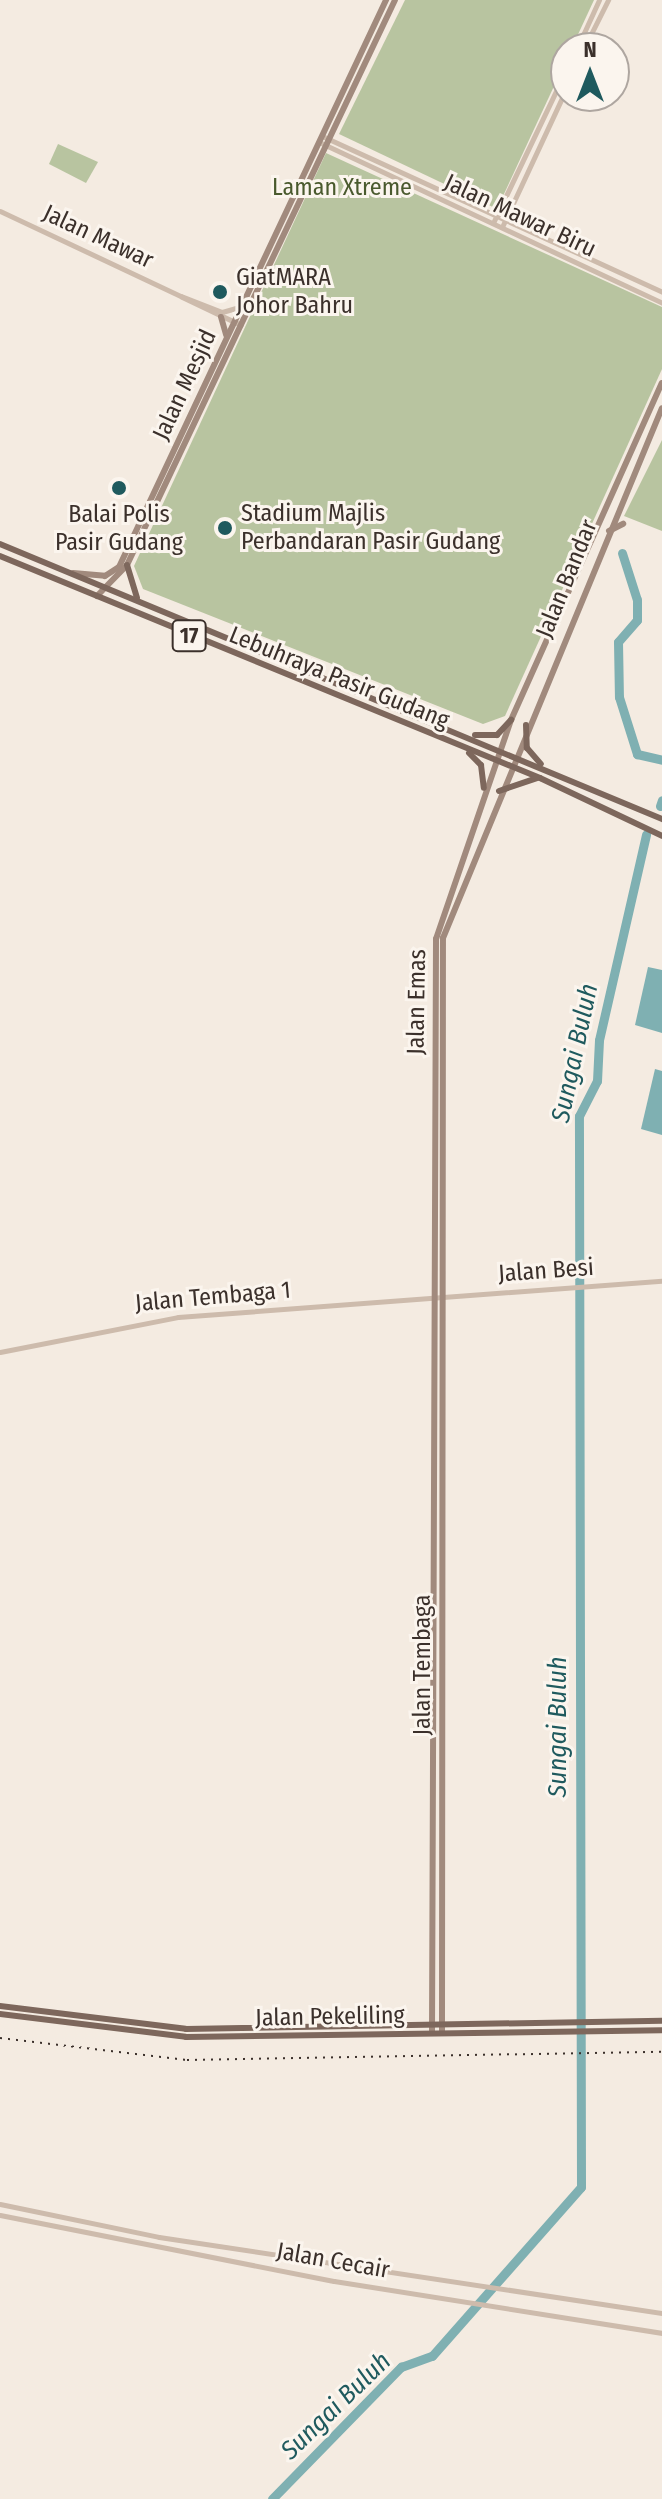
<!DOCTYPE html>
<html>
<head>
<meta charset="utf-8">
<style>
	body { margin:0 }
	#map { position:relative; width:662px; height:2499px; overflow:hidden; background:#f4ebe1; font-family:"Fira Sans Condensed",sans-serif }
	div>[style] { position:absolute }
	.green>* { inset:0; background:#b8c4a0 }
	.water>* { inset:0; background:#7fb0b2 }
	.river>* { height:9px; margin:-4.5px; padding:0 4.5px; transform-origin:4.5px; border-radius:4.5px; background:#7fb0b2 }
	.tertiary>* { height:5px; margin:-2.5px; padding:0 2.5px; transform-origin:2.5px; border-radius:2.5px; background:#cdbbac }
	.secondary>* { height:6px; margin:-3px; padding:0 3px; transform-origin:3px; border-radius:3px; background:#a18a7d }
	.primary>* { height:6px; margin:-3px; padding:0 3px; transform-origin:3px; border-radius:3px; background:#7d675c }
	.rail>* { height:2px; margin-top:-1px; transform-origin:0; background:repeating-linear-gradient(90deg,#3b302b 0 2px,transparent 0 8px) }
	.dots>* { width:22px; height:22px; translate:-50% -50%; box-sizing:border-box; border:4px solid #fbf5ee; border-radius:50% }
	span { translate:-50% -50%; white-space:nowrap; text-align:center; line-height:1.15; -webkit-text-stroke:6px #fbf5ee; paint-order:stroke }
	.shield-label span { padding:2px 6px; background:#fbf5ee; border:2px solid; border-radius:6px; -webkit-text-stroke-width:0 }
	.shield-label { font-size:22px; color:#3b302b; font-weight:700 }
	.park-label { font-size:24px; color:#4a5a2e }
	.street-label { font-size:24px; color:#3b302b }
	.poi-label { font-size:24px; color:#3b302b }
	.left { translate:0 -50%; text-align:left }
	.water-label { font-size:26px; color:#1f5a5e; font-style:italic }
	.north { position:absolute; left:550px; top:32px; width:80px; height:80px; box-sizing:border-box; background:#fbf5ee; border:2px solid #aea6a0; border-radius:50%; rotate:0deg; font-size:22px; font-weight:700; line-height:32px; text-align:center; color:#3b302b }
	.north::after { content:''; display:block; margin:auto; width:28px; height:36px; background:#1f5a5e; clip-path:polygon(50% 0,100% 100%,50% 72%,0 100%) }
</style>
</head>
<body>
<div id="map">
	<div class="green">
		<i style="clip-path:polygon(405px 0,594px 0,497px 209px,339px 134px)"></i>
		<i style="clip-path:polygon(58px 144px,98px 162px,86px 183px,49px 164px)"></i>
		<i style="clip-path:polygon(326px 153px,662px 307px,662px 369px,505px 716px,483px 724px,143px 589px,134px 566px)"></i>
		<i style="clip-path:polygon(662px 440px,662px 531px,624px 516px)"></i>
	</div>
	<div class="water">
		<i style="clip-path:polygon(648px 967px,662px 970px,662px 1033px,635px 1025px)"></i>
		<i style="clip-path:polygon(655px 1069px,662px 1071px,662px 1135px,641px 1129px)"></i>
	</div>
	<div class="river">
		<i style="left:622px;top:553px;width:49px;rotate:72.3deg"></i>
		<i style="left:637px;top:600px;width:20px;rotate:90deg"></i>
		<i style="left:637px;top:620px;width:29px;rotate:131deg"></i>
		<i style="left:618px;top:642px;width:55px;rotate:89deg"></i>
		<i style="left:619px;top:697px;width:60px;rotate:72.5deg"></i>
		<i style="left:637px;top:754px;width:26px;rotate:13deg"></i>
		<i style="left:660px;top:806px;width:6px;rotate:-72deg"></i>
		<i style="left:272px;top:2499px;width:185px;rotate:-45.7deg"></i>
		<i style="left:401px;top:2367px;width:33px;rotate:-20deg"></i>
		<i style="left:432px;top:2356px;width:225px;rotate:-48.6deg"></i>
		<i style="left:581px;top:2187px;width:1071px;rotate:-90.11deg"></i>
		<i style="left:579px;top:1116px;width:39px;rotate:-63deg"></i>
		<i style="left:597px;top:1081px;width:41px;rotate:-87.2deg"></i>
		<i style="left:599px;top:1040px;width:211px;rotate:-77.1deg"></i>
	</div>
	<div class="tertiary">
		<i style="left:577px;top:48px;width:53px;rotate:-65.4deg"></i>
		<i style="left:584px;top:48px;width:54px;rotate:-63.4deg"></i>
		<i style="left:322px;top:136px;width:374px;rotate:24.6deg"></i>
		<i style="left:319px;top:142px;width:379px;rotate:25.1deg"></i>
		<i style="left:0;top:211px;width:200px;rotate:25.2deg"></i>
		<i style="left:181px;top:296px;width:44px;rotate:21.3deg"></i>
		<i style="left:222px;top:312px;width:19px;rotate:-16deg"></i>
		<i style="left:493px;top:223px;width:170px;rotate:-64.5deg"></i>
		<i style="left:502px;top:227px;width:152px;rotate:-65.1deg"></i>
		<i style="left:182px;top:297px;width:65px;rotate:25.4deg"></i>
		<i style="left:0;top:1352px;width:181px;rotate:-11.1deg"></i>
		<i style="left:178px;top:1317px;width:485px;rotate:-4.3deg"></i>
		<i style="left:0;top:2204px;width:162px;rotate:11.7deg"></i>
		<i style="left:159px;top:2237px;width:509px;rotate:8.59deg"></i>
		<i style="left:0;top:2215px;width:340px;rotate:11.2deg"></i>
		<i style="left:334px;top:2281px;width:332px;rotate:9deg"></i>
	</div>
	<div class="secondary">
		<i style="left:221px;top:317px;width:19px;rotate:74deg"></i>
		<i style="left:609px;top:531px;width:16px;rotate:-27deg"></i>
		<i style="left:73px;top:573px;width:32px;rotate:5deg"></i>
		<i style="left:105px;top:576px;width:17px;rotate:-33deg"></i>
		<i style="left:119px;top:567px;width:627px;rotate:-64.78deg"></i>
		<i style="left:97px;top:596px;width:43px;rotate:-45.9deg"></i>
		<i style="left:127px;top:565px;width:625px;rotate:-64.62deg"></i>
		<i style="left:432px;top:2033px;width:1094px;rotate:-89.79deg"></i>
		<i style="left:436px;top:939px;width:231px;rotate:-71.1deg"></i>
		<i style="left:511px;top:720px;width:369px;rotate:-65.9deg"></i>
		<i style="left:442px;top:2033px;width:1095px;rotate:-89.95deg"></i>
		<i style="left:443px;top:938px;width:573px;rotate:-67.55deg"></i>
	</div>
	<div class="primary">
		<i style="left:0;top:544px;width:717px;rotate:22.56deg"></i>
		<i style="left:0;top:556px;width:584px;rotate:22.35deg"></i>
		<i style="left:540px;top:778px;width:135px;rotate:25.4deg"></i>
		<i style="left:127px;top:565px;width:34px;rotate:73deg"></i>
		<i style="left:526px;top:725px;width:23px;rotate:88deg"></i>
		<i style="left:527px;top:748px;width:21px;rotate:49deg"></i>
		<i style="left:475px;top:735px;width:22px"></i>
		<i style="left:497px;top:735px;width:21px;rotate:-47deg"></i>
		<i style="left:469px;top:753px;width:17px;rotate:45deg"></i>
		<i style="left:481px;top:765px;width:23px;rotate:83deg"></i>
		<i style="left:499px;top:791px;width:40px;rotate:-18.9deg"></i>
		<i style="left:0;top:2006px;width:187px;rotate:7deg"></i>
		<i style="left:186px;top:2029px;width:476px;rotate:-1deg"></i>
		<i style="left:0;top:2014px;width:187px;rotate:7deg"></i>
		<i style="left:186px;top:2037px;width:476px;rotate:-0.8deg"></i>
	</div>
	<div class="rail">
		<i style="left:0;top:2038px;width:188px;rotate:6.7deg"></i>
		<i style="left:187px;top:2060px;width:475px;rotate:-1deg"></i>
	</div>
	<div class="dots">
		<i style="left:220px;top:292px;background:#1f5a5e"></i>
		<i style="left:119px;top:488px;background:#1f5a5e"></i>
		<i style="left:225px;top:528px;background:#1f5a5e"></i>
	</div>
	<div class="shield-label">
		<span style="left:189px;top:636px">17</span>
	</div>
	<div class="park-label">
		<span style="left:342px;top:188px">Laman Xtreme</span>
	</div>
	<div class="street-label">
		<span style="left:520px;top:216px;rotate:25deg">Jalan Mawar Biru</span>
		<span style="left:98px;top:237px;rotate:25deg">Jalan Mawar</span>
		<span style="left:185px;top:385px;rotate:-65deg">Jalan Mesjid</span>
		<span style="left:567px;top:579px;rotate:-68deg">Jalan Bandar</span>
		<span style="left:339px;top:678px;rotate:22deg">Lebuhraya Pasir Gudang</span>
		<span style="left:417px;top:1002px;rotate:-89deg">Jalan Emas</span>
		<span style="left:546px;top:1271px;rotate:-4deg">Jalan Besi</span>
		<span style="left:213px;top:1297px;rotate:-5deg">Jalan Tembaga 1</span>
		<span style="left:423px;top:1665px;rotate:-90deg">Jalan Tembaga</span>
		<span style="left:330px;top:2017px;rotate:-1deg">Jalan Pekeliling</span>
		<span style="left:333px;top:2261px;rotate:10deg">Jalan Cecair</span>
	</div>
	<div class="poi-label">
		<span class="left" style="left:236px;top:292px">GiatMARA<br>Johor Bahru</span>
		<span class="left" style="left:241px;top:528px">Stadium Majlis<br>Perbandaran Pasir Gudang</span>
		<span style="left:119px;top:529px">Balai Polis<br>Pasir Gudang</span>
	</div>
	<div class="water-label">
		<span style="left:575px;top:1053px;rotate:-78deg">Sungai Buluh</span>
		<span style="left:558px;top:1727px;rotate:-90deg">Sungai Buluh</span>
		<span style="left:336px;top:2406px;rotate:-44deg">Sungai Buluh</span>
	</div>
	<div class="north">N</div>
</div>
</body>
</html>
